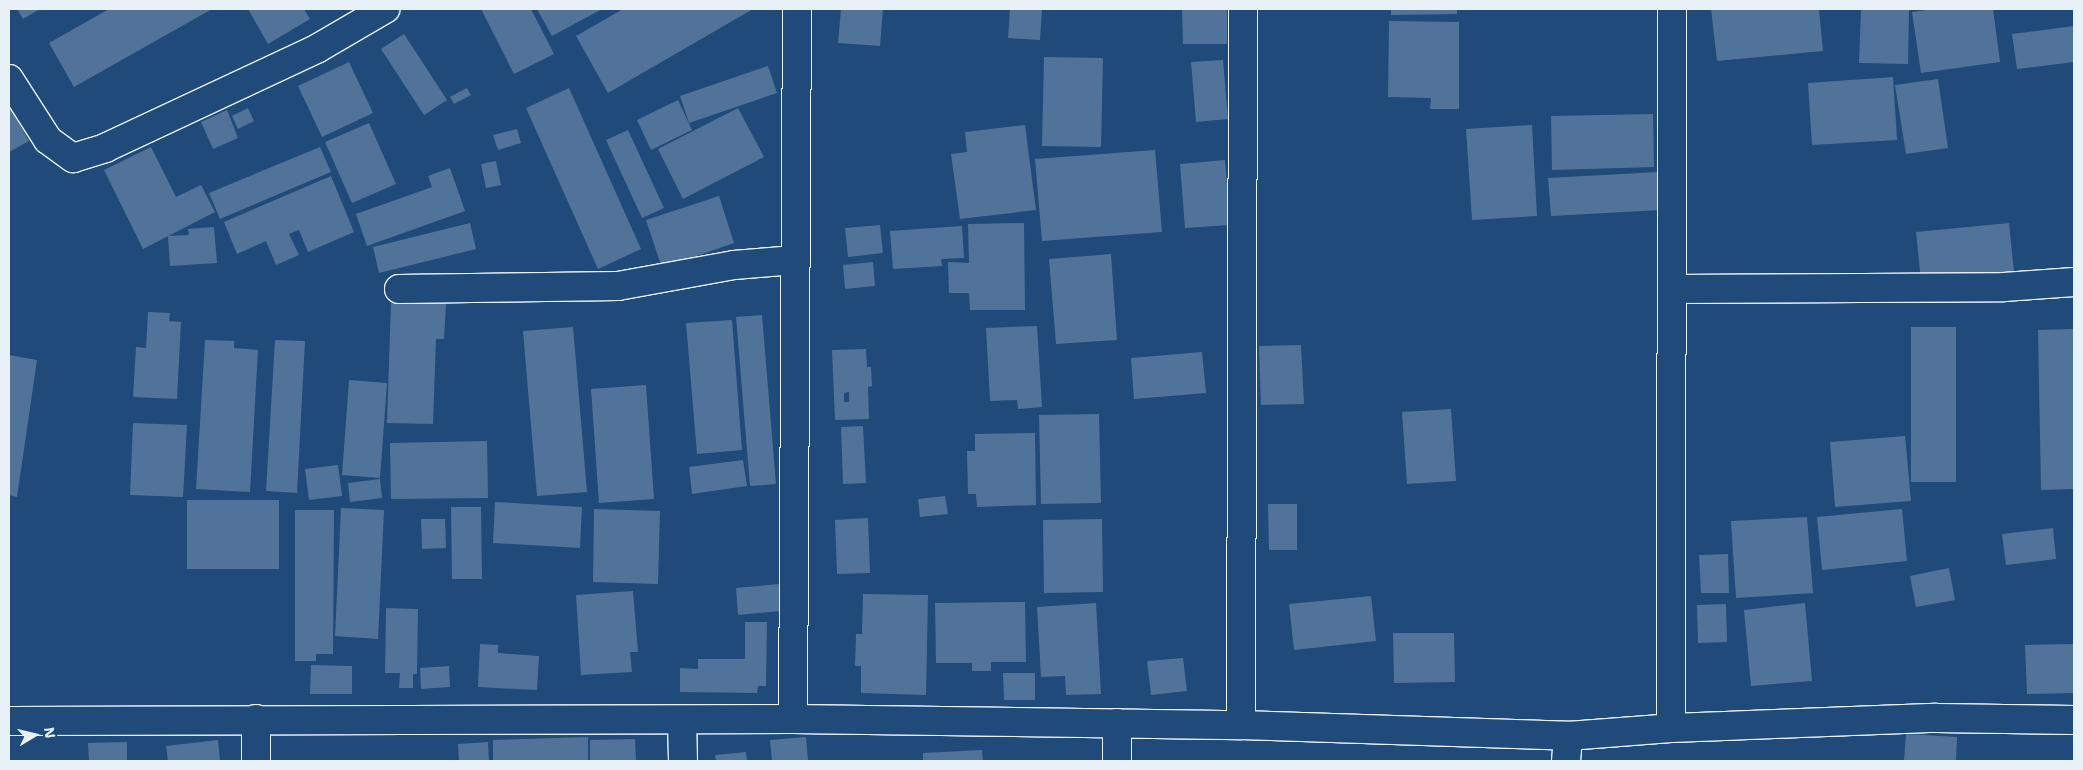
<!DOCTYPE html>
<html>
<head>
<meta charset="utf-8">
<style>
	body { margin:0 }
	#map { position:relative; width:2083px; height:770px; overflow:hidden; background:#1f4a7a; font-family:"Shantell Sans",sans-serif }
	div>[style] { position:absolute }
	.building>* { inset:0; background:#517399 }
	.roads { filter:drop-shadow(1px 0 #e8f1f8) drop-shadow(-1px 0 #e8f1f8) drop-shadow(0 1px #e8f1f8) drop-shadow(0 -1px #e8f1f8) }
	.street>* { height:28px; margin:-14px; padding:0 14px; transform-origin:14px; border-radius:14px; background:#1f4a7a }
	span { translate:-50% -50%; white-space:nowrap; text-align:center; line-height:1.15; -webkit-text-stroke:5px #1f4a7a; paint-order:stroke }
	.frame { position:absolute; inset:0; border:10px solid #e8f1f8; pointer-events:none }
	.north { position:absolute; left:10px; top:710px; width:50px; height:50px; -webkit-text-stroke:4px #1f4a7a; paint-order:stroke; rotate:81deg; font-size:14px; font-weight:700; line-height:20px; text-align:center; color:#e8f1f8 }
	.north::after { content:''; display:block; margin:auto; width:18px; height:22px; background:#e8f1f8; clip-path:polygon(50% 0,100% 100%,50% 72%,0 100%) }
</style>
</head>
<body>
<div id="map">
	<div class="building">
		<i style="clip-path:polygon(17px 9px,40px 9px,23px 19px)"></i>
		<i style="clip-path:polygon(109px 9px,212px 9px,74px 87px,49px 43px)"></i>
		<i style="clip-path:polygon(248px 9px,304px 9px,310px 19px,268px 44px)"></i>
		<i style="clip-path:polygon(481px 9px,531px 9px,554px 54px,514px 74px)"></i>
		<i style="clip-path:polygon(537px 9px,602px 9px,552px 36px)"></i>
		<i style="clip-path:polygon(623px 9px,753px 9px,608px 93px,576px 36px)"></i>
		<i style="clip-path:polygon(841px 9px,883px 9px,880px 46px,838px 43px)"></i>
		<i style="clip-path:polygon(1010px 9px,1042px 9px,1040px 40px,1008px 38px)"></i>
		<i style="clip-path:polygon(1182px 9px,1227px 9px,1227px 44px,1183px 44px)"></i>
		<i style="clip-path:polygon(1391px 9px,1457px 9px,1457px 14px,1391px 15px)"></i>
		<i style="clip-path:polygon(1711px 9px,1819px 9px,1823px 51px,1717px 61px)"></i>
		<i style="clip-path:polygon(1861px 9px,1909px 9px,1908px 64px,1859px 63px)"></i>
		<i style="clip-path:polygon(1934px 9px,1993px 9px,2000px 62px,1921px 73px,1912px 12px)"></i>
		<i style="clip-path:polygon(1389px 21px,1459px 22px,1459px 109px,1430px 109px,1431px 98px,1388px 97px)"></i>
		<i style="clip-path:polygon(2074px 26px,2074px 62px,2017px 69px,2012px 34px)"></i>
		<i style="clip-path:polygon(404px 34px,447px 100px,424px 115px,381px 49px)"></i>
		<i style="clip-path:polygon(1044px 57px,1103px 58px,1101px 147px,1042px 146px)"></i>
		<i style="clip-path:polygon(1223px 60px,1228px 119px,1196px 122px,1191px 62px)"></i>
		<i style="clip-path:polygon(349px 62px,373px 113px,322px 137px,298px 86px)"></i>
		<i style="clip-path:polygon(768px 66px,777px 93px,689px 123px,680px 96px)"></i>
		<i style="clip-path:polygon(1893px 77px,1897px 140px,1812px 145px,1808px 83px)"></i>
		<i style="clip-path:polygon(1938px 79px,1948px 148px,1906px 154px,1895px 85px)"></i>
		<i style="clip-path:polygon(467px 88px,471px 95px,454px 104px,450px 97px)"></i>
		<i style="clip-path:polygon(569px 88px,641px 249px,598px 269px,526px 108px)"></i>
		<i style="clip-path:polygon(678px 100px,692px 130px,651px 150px,637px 120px)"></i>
		<i style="clip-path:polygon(9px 106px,29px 141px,9px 152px)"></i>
		<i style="clip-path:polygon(248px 108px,254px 121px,238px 129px,232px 116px)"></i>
		<i style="clip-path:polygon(738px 108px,764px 157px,683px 199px,658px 149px)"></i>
		<i style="clip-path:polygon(227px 110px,238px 138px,213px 149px,201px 122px)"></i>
		<i style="clip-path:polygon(1653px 114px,1654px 167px,1552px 170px,1551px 116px)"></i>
		<i style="clip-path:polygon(369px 123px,396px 184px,352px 203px,325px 142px)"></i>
		<i style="clip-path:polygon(1025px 125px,1036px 210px,960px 219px,951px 154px,967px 152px,965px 132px)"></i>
		<i style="clip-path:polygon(1532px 125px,1537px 216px,1472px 220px,1466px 129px)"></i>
		<i style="clip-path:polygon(517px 129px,521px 143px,498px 150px,493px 135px)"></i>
		<i style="clip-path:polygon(628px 130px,664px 208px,642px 218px,606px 140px)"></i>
		<i style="clip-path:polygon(151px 147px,176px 197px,201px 185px,215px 212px,143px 249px,104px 170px)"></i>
		<i style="clip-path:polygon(320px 147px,331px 172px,220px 219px,209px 193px)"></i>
		<i style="clip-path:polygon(1155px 150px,1162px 232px,1042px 241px,1035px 159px)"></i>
		<i style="clip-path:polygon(1225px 160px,1230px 225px,1185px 228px,1180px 164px)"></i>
		<i style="clip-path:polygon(496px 161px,501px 185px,486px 188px,481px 164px)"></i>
		<i style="clip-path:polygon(450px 168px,465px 211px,367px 246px,356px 214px,432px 187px,428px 176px)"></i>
		<i style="clip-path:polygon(1659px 172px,1661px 210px,1551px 216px,1548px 178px)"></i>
		<i style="clip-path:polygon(331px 176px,354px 232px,308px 252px,299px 230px,289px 234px,299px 255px,276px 265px,266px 241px,237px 254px,224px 222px)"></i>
		<i style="clip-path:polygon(719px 196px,734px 243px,662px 268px,646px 220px)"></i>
		<i style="clip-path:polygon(470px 223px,476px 249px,379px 273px,373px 247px)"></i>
		<i style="clip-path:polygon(1024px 223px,1025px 310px,970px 310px,969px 293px,949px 293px,948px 262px,969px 263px,968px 224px)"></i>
		<i style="clip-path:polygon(2009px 223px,2014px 272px,1921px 281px,1916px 232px)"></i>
		<i style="clip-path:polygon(880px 225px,883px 253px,848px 257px,845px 228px)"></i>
		<i style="clip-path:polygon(962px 226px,964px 258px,941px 259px,942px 266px,893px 269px,890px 231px)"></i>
		<i style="clip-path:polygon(214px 227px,217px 263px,170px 266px,168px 236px,189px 235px,188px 229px)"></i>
		<i style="clip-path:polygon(1111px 254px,1117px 340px,1056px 344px,1049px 259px)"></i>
		<i style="clip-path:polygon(873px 262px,875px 286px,845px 289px,843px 265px)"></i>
		<i style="clip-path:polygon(391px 302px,446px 304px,444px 339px,436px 339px,433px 424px,387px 423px)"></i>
		<i style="clip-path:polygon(148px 312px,170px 313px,169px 321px,181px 322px,177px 399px,133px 397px,136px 347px,146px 348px)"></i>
		<i style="clip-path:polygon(762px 315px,776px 484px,750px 486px,736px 317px)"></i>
		<i style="clip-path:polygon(732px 320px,742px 450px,697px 454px,686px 323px)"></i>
		<i style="clip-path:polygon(1037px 326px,1042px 407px,1018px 409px,1017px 400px,990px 401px,986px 328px)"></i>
		<i style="clip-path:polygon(573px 327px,587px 492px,537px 496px,523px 331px)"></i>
		<i style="clip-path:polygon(1911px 327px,1956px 327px,1956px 482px,1911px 482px)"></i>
		<i style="clip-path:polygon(2074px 329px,2074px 489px,2041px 490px,2038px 330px)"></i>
		<i style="clip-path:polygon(205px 340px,234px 341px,234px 348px,258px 350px,250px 492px,196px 489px)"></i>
		<i style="clip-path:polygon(275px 340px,305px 341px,297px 493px,266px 491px)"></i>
		<i style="clip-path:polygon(1301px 345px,1304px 404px,1261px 405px,1259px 346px)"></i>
		<i style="clip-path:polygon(evenodd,866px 349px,867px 367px,871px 367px,872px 386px,868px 387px,869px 419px,835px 420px,832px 350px,866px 349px,849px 392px,849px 402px,844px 402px,844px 393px,849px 392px)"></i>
		<i style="clip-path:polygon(1202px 352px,1206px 393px,1134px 399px,1131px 358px)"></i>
		<i style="clip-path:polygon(9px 355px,37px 360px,17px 497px,9px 495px)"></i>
		<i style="clip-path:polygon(349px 380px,387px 383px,380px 478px,342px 475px)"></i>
		<i style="clip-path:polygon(646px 385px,654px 499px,599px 503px,591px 389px)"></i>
		<i style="clip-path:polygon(1451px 409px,1456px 481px,1407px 484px,1402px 412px)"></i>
		<i style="clip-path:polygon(1099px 414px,1101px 503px,1041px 504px,1039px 415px)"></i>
		<i style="clip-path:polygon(133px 423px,187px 425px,183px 497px,130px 495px)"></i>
		<i style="clip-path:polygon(863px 426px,866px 483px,843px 484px,841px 427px)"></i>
		<i style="clip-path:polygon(1035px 433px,1036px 505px,977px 507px,976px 494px,968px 494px,967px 451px,975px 451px,975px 434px)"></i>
		<i style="clip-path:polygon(1905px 436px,1911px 501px,1835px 507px,1830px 442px)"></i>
		<i style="clip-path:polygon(487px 441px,488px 498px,391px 499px,390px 443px)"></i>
		<i style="clip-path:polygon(743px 460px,747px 486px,692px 494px,689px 467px)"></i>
		<i style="clip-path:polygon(338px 465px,342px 496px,309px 500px,305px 469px)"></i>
		<i style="clip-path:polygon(380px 479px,382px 498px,350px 502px,348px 483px)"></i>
		<i style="clip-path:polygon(945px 496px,948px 514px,920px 517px,918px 499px)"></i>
		<i style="clip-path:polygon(187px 500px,279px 500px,279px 569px,187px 569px)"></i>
		<i style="clip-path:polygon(495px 502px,582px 507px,580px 548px,493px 543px)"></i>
		<i style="clip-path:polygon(1268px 504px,1297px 504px,1297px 550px,1269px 550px)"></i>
		<i style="clip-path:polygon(451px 507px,481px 507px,482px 579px,452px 579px)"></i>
		<i style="clip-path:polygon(341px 508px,384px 510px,378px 639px,335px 636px)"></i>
		<i style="clip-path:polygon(594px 509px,660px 511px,658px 584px,593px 582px)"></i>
		<i style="clip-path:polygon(1902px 509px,1907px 561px,1822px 570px,1817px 517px)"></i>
		<i style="clip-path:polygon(295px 510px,334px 510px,333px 654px,316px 654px,316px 661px,295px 661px)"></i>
		<i style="clip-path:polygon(1807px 517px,1813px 593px,1736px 598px,1731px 521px)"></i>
		<i style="clip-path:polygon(868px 518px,870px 573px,837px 574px,835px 520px)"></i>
		<i style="clip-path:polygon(421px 519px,445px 519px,446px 548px,422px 549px)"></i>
		<i style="clip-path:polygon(1102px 519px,1103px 592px,1044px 593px,1043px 520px)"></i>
		<i style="clip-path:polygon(2053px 528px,2056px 559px,2006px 565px,2002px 534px)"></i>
		<i style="clip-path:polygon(1728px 554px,1729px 593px,1701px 593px,1699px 555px)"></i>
		<i style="clip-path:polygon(1949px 568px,1955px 600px,1916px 607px,1910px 576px)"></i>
		<i style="clip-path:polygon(779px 584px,781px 611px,738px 615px,736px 588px)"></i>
		<i style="clip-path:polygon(633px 591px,638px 652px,630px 652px,632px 672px,581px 675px,576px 595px)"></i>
		<i style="clip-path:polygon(863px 594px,928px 595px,926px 695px,861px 693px,861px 666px,855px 666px,856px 634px,862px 634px)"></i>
		<i style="clip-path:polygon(1371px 596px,1376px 641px,1294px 650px,1289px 604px)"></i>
		<i style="clip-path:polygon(1025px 602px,1026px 662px,991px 662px,991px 671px,972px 671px,972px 663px,936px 663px,935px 603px)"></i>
		<i style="clip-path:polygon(1096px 603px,1101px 694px,1066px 695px,1065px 676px,1041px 677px,1037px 607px)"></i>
		<i style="clip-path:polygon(1805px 603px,1812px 681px,1751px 686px,1744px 610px)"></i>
		<i style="clip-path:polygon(1726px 604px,1727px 642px,1698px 643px,1697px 605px)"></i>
		<i style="clip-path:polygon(386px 608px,418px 609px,417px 674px,413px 674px,413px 688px,399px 688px,400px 673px,385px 673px)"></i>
		<i style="clip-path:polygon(745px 622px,767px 622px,766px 686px,758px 686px,757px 693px,680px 692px,680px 668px,698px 669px,698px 659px,745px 659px)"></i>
		<i style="clip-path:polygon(1393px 633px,1454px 633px,1455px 682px,1394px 683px)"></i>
		<i style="clip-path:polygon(480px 644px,498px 645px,498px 653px,539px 656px,537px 690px,478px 687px)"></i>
		<i style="clip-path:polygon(2074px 644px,2074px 693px,2027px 694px,2025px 645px)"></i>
		<i style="clip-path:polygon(1183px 658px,1187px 691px,1151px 695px,1147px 661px)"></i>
		<i style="clip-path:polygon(311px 665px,352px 666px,352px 694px,310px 694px)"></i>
		<i style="clip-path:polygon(449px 666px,450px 687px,421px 689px,420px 668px)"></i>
		<i style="clip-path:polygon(1003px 673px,1035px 673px,1035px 700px,1004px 700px)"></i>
		<i style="clip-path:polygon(1906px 734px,1957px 737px,1956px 761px,1904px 761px)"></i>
		<i style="clip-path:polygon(588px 737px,588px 761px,493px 761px,493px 740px)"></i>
		<i style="clip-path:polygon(806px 737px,808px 761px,772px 761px,770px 740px)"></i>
		<i style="clip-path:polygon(635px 739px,636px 761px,590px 761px,590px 740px)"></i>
		<i style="clip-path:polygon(218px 740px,220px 761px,168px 761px,166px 746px)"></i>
		<i style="clip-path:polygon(127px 742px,127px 761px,89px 761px,88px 743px)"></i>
		<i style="clip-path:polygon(488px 742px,489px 761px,459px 761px,458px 744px)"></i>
		<i style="clip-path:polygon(982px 750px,983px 761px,923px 761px,923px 753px)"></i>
		<i style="clip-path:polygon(746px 752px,747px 761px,716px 761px,715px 755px)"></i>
	</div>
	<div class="roads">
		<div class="street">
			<i style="left:9px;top:79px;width:72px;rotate:57.4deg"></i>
			<i style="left:48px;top:140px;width:31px;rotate:36deg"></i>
			<i style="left:73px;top:158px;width:34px;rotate:-17deg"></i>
			<i style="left:105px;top:148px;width:235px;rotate:-25.1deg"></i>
			<i style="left:318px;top:48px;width:78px;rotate:-30.2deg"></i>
			<i style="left:399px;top:289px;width:219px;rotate:-0.8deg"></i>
			<i style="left:618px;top:286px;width:118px;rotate:-10.3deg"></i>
			<i style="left:734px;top:265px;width:61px;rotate:-4.7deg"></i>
			<i style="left:1672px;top:289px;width:332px;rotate:-0.3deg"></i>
			<i style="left:2004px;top:287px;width:70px;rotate:-4.1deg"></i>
			<i style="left:793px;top:719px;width:710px;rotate:-89.68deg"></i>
			<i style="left:682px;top:720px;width:41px;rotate:88.6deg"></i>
			<i style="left:9px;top:721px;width:784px;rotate:-0.15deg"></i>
			<i style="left:793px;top:719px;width:448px;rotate:0.8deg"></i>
			<i style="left:1241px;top:725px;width:327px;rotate:1.9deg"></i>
			<i style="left:1568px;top:736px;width:103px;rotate:-4.4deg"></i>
			<i style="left:1671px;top:728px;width:265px;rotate:-2.2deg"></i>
			<i style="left:1936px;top:718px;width:138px;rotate:0.8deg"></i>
			<i style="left:1241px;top:725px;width:716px;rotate:-89.84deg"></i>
			<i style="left:1671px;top:728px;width:719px;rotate:-89.92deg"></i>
			<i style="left:256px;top:761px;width:42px;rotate:-90deg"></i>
			<i style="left:1117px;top:761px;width:38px;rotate:-90deg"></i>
			<i style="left:1566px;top:761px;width:25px;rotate:-85deg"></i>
		</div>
	</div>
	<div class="frame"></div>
	<div class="north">N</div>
</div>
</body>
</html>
